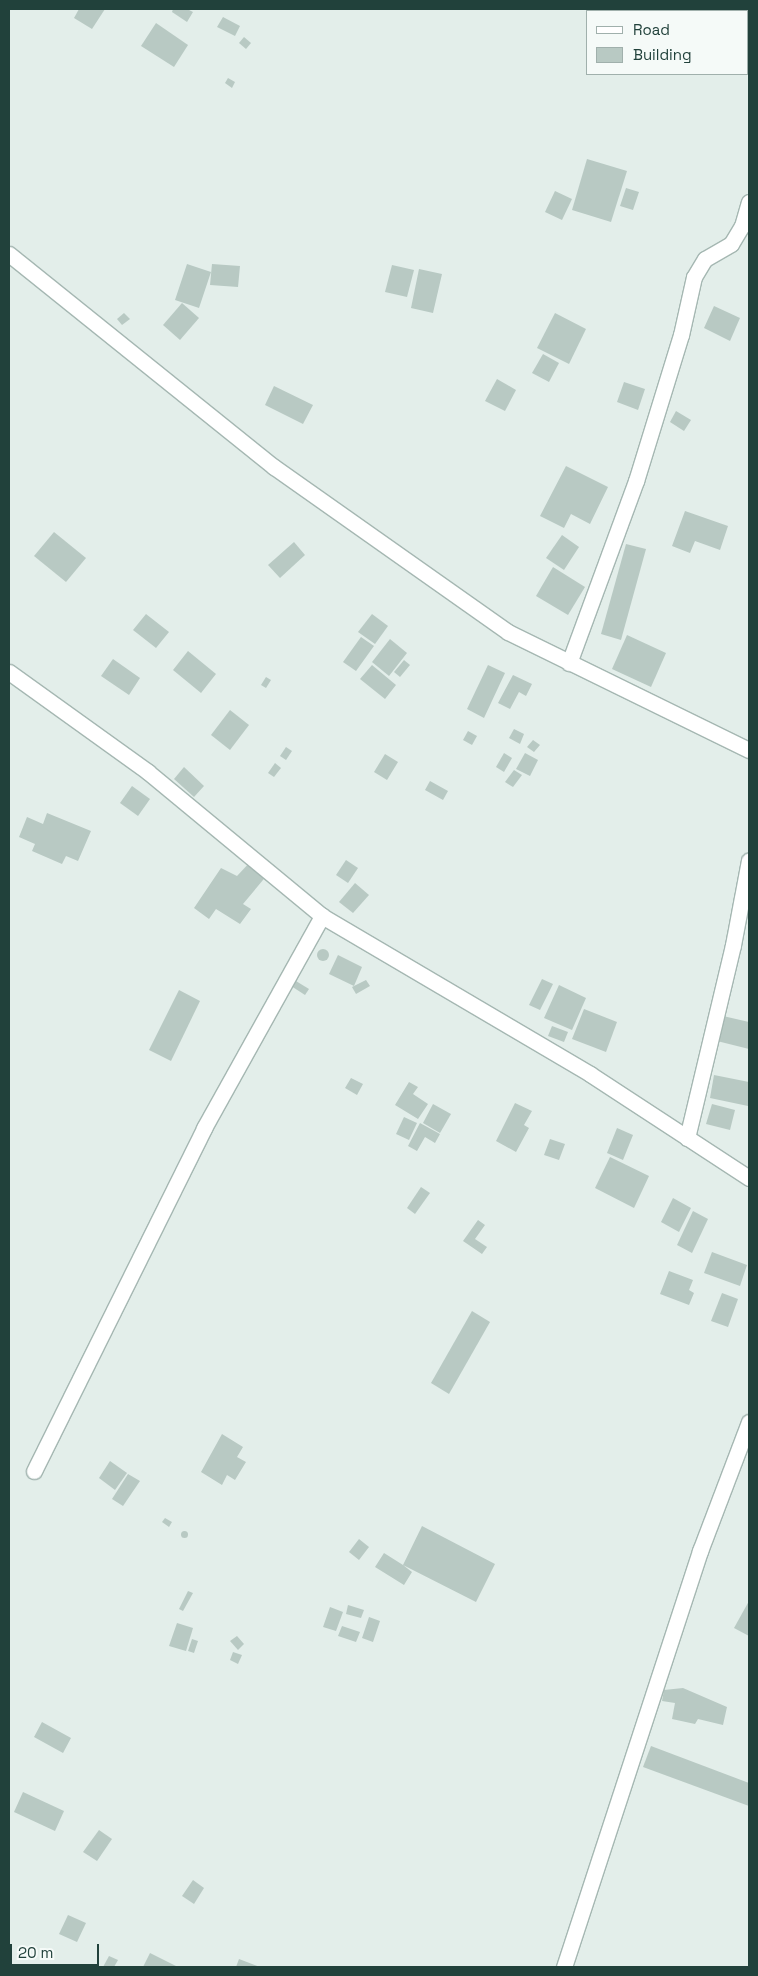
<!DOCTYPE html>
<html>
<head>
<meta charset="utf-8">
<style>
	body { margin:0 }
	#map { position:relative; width:758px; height:1976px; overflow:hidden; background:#e3eeea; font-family:"Space Grotesk",sans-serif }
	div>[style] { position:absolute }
	.building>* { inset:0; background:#b8c9c3 }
	.round { border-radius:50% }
	.roads { filter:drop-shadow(1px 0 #a5b7b2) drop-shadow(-1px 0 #a5b7b2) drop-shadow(0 1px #a5b7b2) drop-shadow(0 -1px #a5b7b2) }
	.street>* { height:15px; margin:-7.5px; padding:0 7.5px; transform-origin:7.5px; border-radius:7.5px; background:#fff }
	span { translate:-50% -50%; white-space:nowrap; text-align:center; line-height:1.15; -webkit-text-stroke:4.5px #f5faf8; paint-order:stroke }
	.frame { position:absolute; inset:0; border:10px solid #21413b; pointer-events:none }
	.legend { position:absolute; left:586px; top:10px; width:162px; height:65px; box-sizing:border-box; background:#f5faf8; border:1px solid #a0b0ac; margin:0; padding:6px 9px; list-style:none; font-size:15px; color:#21413b }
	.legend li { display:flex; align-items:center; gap:10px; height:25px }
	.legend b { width:25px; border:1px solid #a0b0ac }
	.scale { position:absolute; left:10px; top:1944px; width:89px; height:22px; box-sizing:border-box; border:2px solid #21413b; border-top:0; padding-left:6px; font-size:15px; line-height:18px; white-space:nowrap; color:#21413b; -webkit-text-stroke:4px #f5faf8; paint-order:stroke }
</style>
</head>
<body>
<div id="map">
	<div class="building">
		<i style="clip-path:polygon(79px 9px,105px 9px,92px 29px,74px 18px)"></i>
		<i style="clip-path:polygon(173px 9px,187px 9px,193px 12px,187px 22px,172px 12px)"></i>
		<i style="clip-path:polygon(223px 17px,240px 26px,235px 36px,217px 27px)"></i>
		<i style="clip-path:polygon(156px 23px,188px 45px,174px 67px,141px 46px)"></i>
		<i style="clip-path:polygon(244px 37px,251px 43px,246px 49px,239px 43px)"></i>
		<i style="clip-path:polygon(228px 78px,235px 82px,232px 88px,225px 83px)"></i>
		<i style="clip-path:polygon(587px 159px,627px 171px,611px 222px,572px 210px)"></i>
		<i style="clip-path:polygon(626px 188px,639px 192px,633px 210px,620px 206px)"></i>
		<i style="clip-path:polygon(555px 191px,572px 199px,562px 220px,545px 212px)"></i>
		<i style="clip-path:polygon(187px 264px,211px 272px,199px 308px,175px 300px)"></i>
		<i style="clip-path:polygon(212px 264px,240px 266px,238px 287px,210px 285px)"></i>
		<i style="clip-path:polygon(392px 265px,414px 270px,407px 297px,385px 292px)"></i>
		<i style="clip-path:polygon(419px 269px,442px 274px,433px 313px,411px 308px)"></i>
		<i style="clip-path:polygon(182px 303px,199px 318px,180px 340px,163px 325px)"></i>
		<i style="clip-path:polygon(714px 306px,740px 318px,730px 341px,704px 328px)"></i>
		<i style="clip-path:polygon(124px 313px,130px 319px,122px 325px,117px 319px)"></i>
		<i style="clip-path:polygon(555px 313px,586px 329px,569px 364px,537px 348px)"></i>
		<i style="clip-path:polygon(543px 354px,559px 363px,549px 382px,532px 373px)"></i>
		<i style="clip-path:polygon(497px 379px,516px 390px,505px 411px,485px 401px)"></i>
		<i style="clip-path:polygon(624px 382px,645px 389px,638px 410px,617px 402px)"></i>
		<i style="clip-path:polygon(274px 386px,313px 405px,303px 424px,265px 405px)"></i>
		<i style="clip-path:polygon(676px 411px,691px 420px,684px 431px,670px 422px)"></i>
		<i style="clip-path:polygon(566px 466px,608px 487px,590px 524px,571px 514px,564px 528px,540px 516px)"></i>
		<i style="clip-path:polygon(685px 511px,728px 526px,720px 550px,695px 541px,690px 553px,672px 546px)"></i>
		<i style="clip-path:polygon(54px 532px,86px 558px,66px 582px,34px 556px)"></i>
		<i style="clip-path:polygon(562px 535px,579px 547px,564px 570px,546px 558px)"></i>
		<i style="clip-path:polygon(294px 542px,305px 555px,280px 578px,268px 565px)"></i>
		<i style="clip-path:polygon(626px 544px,646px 549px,621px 640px,601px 634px)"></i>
		<i style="clip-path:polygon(553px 567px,585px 587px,568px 615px,536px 596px)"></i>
		<i style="clip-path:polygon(146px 614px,169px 632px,156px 648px,133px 630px)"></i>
		<i style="clip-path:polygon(372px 614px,388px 626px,375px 644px,358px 632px)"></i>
		<i style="clip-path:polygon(627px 635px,666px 653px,651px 687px,612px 669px)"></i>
		<i style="clip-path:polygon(361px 637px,374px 646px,356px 671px,343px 662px)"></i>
		<i style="clip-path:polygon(390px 639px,407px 653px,389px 676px,372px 662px)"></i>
		<i style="clip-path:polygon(188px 651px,216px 674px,201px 693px,173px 670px)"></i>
		<i style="clip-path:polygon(113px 659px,140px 678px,129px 695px,101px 676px)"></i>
		<i style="clip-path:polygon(404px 660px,410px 665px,400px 677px,394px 672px)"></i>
		<i style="clip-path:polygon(372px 665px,396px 685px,385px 699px,360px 679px)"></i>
		<i style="clip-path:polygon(488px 665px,505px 673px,484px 718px,467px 709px)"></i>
		<i style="clip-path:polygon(513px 675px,532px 684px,526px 696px,519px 692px,510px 709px,498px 703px)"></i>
		<i style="clip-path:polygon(266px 677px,271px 680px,266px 688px,261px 685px)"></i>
		<i style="clip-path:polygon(230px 710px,249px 725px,230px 750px,211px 735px)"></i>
		<i style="clip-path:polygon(514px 729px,524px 734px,520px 744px,509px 738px)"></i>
		<i style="clip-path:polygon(468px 731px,477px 736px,472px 745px,463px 740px)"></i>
		<i style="clip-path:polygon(533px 740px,540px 745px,534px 752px,527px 747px)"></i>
		<i style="clip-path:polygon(286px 747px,292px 751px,286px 760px,280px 756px)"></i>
		<i style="clip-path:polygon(504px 753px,512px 758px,504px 772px,496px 767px)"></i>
		<i style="clip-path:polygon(525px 753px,538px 760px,530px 776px,516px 769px)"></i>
		<i style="clip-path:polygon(385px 754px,398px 762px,387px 780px,374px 772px)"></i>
		<i style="clip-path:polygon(275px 763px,281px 768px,274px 777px,268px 773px)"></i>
		<i style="clip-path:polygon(184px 767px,204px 786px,194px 797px,174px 779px)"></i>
		<i style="clip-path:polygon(514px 770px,522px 775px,513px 787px,505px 782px)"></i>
		<i style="clip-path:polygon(430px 781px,448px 791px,443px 800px,425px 790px)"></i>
		<i style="clip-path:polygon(132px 786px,150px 799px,138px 816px,120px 803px)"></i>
		<i style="clip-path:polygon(47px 813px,91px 831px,78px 861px,66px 856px,62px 864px,32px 851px,35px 844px,19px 837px,27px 817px,43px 824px)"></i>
		<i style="clip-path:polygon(252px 860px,268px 874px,243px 904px,251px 909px,240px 924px,216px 909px,209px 919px,194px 908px,221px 868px,237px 876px)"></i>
		<i style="clip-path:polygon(346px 860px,358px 868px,348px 883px,336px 875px)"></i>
		<i style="clip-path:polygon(355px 883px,369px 895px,353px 913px,339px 902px)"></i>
		<i class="round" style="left:317px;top:949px;width:12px;height:12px"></i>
		<i style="clip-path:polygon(338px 955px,362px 967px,354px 986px,329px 974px)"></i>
		<i style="clip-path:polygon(291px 978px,309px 989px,305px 995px,288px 984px)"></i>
		<i style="clip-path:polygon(542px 979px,553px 984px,540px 1010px,529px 1005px)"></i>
		<i style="clip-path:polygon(366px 980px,370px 986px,356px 994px,352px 987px)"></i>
		<i style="clip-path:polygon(559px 985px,586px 998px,572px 1030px,544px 1018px)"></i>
		<i style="clip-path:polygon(179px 990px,200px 1001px,171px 1061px,149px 1050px)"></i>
		<i style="clip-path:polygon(584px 1009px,617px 1022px,606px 1052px,572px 1039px)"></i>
		<i style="clip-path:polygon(723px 1016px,749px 1022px,749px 1049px,717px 1041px)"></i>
		<i style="clip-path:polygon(552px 1026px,568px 1032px,564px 1042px,548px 1036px)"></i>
		<i style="clip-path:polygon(714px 1075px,749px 1082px,748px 1106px,710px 1098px)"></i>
		<i style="clip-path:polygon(351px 1078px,363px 1084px,357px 1095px,345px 1088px)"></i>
		<i style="clip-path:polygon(409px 1082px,418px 1087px,413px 1094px,428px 1104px,418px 1119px,395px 1105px)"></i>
		<i style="clip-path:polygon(515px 1103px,532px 1111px,524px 1125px,529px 1128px,516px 1152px,496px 1141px)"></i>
		<i style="clip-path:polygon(433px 1104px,451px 1114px,440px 1133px,423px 1123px)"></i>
		<i style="clip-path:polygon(712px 1104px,735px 1110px,730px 1130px,706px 1124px)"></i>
		<i style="clip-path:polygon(404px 1117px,417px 1123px,409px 1140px,396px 1134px)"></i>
		<i style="clip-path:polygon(420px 1123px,440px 1134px,435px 1143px,425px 1137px,417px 1151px,408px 1146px)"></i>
		<i style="clip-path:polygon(617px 1128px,633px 1135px,623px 1160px,607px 1153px)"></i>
		<i style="clip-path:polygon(550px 1139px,565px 1144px,559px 1160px,544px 1155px)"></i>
		<i style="clip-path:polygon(610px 1157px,649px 1176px,634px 1208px,595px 1188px)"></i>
		<i style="clip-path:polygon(421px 1187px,430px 1193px,415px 1214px,407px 1208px)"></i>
		<i style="clip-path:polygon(673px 1198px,691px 1208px,679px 1232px,661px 1222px)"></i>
		<i style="clip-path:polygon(693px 1211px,708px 1219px,692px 1253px,677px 1245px)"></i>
		<i style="clip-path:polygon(478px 1220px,485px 1225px,475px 1239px,487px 1247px,482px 1254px,463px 1241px)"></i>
		<i style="clip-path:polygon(712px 1252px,747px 1265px,740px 1286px,704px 1273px)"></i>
		<i style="clip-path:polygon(669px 1271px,693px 1280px,689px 1290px,694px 1293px,689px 1305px,660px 1294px)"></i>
		<i style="clip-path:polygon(722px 1293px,738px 1299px,728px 1327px,711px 1321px)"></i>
		<i style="clip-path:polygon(472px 1311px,490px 1322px,449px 1394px,431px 1383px)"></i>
		<i style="clip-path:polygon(222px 1434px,243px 1447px,237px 1457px,246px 1462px,235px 1480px,227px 1475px,222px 1485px,201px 1472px)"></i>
		<i style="clip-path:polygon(110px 1461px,127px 1473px,115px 1490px,99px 1478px)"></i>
		<i style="clip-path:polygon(128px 1474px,140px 1481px,123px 1506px,112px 1499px)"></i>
		<i style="clip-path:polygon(165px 1518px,172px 1522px,169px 1527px,162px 1522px)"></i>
		<i style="clip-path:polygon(422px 1526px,495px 1564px,476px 1602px,403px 1565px,412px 1572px,404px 1585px,375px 1567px,384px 1553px,403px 1565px)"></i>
		<i class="round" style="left:180.5px;top:1530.5px;width:7px;height:7px"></i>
		<i style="clip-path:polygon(359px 1539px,369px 1547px,359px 1560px,349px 1552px)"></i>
		<i style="clip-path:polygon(188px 1591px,193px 1593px,183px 1611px,179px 1609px)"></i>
		<i style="clip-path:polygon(749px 1601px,749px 1636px,734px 1628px)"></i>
		<i style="clip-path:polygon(348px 1605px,364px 1610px,361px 1618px,346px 1614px)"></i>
		<i style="clip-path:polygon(330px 1607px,343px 1612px,336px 1631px,323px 1627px)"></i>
		<i style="clip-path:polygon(369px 1617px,380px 1621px,373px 1642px,362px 1638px)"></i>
		<i style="clip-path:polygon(177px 1623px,193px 1628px,186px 1651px,169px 1646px)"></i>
		<i style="clip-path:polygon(342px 1626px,360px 1632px,356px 1642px,338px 1636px)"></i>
		<i style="clip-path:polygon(237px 1636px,244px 1644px,238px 1650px,230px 1641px)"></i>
		<i style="clip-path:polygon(192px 1639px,198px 1641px,194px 1653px,188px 1651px)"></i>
		<i style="clip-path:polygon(233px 1652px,242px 1655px,238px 1664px,230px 1660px)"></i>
		<i style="clip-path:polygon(683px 1688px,727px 1707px,723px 1725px,698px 1719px,695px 1724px,672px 1719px,675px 1703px,662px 1701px,664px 1690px)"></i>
		<i style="clip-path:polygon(42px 1722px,71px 1738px,63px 1753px,34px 1737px)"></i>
		<i style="clip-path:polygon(651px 1746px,749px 1783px,749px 1806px,643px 1767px)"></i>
		<i style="clip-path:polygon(23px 1792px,64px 1811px,55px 1831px,14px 1812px)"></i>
		<i style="clip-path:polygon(99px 1830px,112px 1839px,97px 1861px,83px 1852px)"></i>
		<i style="clip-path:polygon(193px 1880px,204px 1888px,194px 1904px,182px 1896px)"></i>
		<i style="clip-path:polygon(68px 1915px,86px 1923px,77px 1942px,59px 1934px)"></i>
		<i style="clip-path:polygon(150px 1953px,178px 1967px,143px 1967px)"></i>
		<i style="clip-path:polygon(109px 1956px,118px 1960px,114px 1967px,103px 1967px)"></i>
		<i style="clip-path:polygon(239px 1959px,260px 1967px,236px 1967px)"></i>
	</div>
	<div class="roads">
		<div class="street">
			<i style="left:9px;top:254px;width:340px;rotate:38.8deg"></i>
			<i style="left:274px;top:467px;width:286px;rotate:35.2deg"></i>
			<i style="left:508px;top:632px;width:268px;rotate:26.1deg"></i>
			<i style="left:569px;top:663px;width:194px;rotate:-69.8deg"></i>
			<i style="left:636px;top:481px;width:153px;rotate:-72.9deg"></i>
			<i style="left:681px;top:335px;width:59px;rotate:-77.4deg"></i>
			<i style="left:694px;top:277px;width:21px;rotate:-59deg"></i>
			<i style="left:705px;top:259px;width:30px;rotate:-30deg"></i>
			<i style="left:731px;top:244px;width:21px;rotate:-59deg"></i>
			<i style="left:742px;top:226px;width:25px;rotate:-74deg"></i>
			<i style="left:9px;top:672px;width:171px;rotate:35.7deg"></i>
			<i style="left:148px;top:772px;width:226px;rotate:39.6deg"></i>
			<i style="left:322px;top:916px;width:311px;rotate:30.5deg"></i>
			<i style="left:590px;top:1074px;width:190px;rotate:33.2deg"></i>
			<i style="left:687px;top:1138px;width:198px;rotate:-76.6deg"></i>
			<i style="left:733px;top:945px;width:86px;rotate:-79.3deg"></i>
			<i style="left:34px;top:1471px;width:383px;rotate:-63.6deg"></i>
			<i style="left:204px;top:1128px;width:243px;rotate:-60.9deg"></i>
			<i style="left:564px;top:1967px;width:438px;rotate:-71.9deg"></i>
			<i style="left:700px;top:1551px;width:138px;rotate:-69.2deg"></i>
		</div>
	</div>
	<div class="frame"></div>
	<ul class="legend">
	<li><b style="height:6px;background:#fff"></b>Road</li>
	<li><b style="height:14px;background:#b8c9c3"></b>Building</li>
	</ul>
	<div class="scale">20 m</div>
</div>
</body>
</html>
